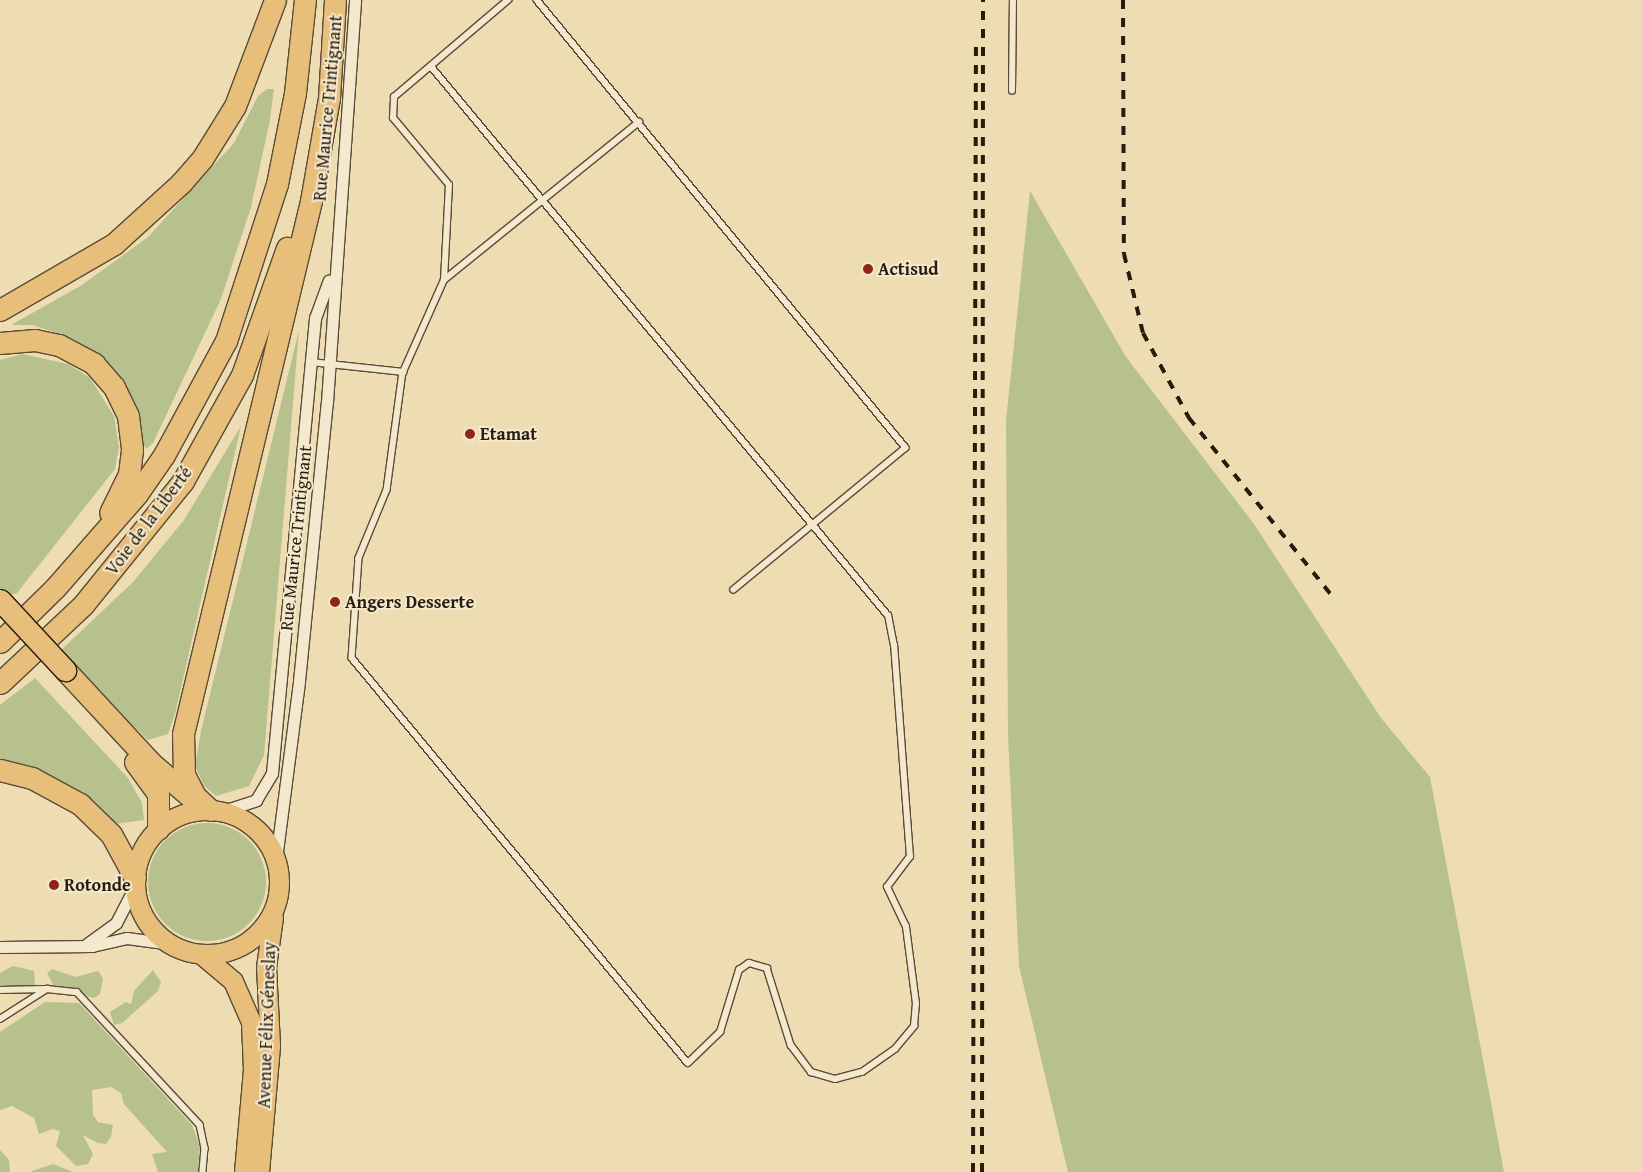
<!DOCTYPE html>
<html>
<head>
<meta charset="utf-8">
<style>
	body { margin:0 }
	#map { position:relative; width:1642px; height:1172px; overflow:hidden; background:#eedcb3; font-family:"Gentium Book Plus",serif }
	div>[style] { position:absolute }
	.green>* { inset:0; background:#b6c18e }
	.round { border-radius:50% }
	.roads { filter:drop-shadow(1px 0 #594c36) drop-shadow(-1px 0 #594c36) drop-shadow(0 1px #594c36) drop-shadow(0 -1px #594c36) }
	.lane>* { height:5.5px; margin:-2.75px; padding:0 2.75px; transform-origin:2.75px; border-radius:2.75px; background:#f4e8ce }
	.street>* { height:11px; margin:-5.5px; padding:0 5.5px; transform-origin:5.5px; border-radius:5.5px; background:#f4e8ce }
	.primary>* { height:19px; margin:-9.5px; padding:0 9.5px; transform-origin:9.5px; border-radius:9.5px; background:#e7be7a }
	.primary>.ring { margin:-9.5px; padding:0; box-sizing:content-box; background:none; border:19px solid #e7be7a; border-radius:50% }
	.highway>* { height:21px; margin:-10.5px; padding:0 10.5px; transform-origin:10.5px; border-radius:10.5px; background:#e7be7a }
	.rail>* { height:4px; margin-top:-2px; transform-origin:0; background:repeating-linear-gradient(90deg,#271c0c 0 9px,transparent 0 18px) }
	.bridges { filter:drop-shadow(1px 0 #271c0c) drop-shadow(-1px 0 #271c0c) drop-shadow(0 1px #271c0c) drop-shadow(0 -1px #271c0c) }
	.highway-bridge>* { height:21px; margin:-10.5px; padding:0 10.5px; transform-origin:10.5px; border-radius:10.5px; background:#e7be7a }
	.dots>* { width:14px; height:14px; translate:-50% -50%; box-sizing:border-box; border:2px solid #f4e8ce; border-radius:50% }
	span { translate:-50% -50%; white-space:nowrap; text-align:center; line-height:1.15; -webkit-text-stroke:4px #f4e8ce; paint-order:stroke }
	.street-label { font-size:18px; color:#271c0c }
	.poi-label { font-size:18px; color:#271c0c; font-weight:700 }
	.left { translate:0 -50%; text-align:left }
</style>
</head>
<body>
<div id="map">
	<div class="green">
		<i style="clip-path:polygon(267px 89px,274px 89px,270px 120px,251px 207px,221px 299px,153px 443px,146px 449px,99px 357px,63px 335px,32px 325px,11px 325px,82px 285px,148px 237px,234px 143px,258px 96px)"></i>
		<i style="clip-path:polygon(1030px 191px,1126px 357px,1254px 524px,1381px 718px,1430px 777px,1504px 1172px,1068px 1172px,1019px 966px,1008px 735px,1006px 421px)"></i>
		<i style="clip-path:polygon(299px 330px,264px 755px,249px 786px,216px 796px,204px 786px,195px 766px,201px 731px)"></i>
		<i style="clip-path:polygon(23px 354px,68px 364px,90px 378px,114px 416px,119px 447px,115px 469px,17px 593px,5px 597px,0 590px,0 360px)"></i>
		<i style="clip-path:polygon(241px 426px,175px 714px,168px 734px,148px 740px,58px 653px,133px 582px,184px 520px)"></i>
		<i style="clip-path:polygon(35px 678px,128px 778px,142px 803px,144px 820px,115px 824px,0 760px,0 705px)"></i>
		<i class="round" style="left:148px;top:823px;width:118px;height:118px"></i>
		<i style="clip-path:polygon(13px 966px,34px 971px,35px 985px,24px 992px,0 992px,0 973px)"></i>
		<i style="clip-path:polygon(52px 969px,75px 977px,98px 971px,103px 978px,100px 994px,94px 998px,55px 988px,47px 973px)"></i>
		<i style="clip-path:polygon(153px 970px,161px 982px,158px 991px,122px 1023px,114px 1025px,110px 1012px,126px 1002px,131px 1004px,134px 991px)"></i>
		<i style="clip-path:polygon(45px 1002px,79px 1003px,192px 1125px,200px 1147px,198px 1172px,158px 1172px,152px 1154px,167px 1152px,124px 1104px,121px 1093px,111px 1087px,92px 1090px,93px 1115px,98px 1122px,113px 1125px,111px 1137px,106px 1144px,98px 1143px,83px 1135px,93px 1154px,88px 1164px,76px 1166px,56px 1146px,60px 1131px,53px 1129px,39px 1134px,34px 1118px,12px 1106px,0 1110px,0 1032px)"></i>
		<i style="clip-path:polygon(0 1150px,9px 1160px,10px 1172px,0 1172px)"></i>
		<i style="clip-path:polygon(53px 1164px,73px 1172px,32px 1172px,32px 1171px)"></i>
	</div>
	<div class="roads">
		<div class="lane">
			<i style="left:537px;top:0;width:580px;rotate:50.52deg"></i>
			<i style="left:906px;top:448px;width:223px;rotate:140.5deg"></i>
			<i style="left:1012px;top:91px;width:91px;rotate:-89.4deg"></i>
			<i style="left:444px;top:280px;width:95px;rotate:-87deg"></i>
			<i style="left:449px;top:185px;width:87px;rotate:-129.9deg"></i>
			<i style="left:393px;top:118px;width:21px;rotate:-87deg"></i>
			<i style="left:394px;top:97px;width:150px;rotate:-40.4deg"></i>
			<i style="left:311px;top:362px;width:93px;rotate:6.2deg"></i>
			<i style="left:403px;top:372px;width:119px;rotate:97.7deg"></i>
			<i style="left:387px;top:490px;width:74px;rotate:112.4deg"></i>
			<i style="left:359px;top:558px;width:100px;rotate:94deg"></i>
			<i style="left:352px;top:658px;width:526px;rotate:50.32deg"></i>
			<i style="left:688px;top:1063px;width:45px;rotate:-44.1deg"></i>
			<i style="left:720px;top:1032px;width:65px;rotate:-73deg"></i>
			<i style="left:739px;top:970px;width:12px;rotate:-35deg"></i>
			<i style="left:749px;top:963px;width:19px;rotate:16deg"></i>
			<i style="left:767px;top:968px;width:81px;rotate:72.7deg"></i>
			<i style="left:791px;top:1045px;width:34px;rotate:53deg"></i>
			<i style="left:811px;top:1072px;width:25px;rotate:16deg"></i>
			<i style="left:835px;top:1079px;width:28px;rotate:-15deg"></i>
			<i style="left:862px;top:1072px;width:40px;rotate:-34.9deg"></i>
			<i style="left:895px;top:1049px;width:30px;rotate:-50deg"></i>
			<i style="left:914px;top:1026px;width:22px;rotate:-85deg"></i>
			<i style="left:916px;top:1004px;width:78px;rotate:-97.4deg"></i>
			<i style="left:906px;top:927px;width:44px;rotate:-115.4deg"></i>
			<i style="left:887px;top:887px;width:38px;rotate:-53deg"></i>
			<i style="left:910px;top:857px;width:212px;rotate:-94.3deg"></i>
			<i style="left:894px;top:646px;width:31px;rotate:-101deg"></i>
			<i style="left:888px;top:616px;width:714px;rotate:-129.77deg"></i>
			<i style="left:403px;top:372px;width:101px;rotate:-66deg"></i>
			<i style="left:444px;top:280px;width:251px;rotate:-39deg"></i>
			<i style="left:0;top:990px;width:45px;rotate:-1.3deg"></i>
			<i style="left:0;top:1019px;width:56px;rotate:-32.6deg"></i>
			<i style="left:47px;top:989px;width:30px;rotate:6deg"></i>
			<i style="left:77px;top:992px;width:181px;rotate:47.2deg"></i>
			<i style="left:200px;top:1125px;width:24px;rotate:78deg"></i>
			<i style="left:205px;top:1148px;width:24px;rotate:95deg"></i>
		</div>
		<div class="street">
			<i style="left:223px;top:811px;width:35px;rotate:-18deg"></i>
			<i style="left:256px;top:800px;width:31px;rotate:-59deg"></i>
			<i style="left:272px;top:773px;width:457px;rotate:-84.6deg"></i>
			<i style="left:315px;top:318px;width:40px;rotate:-69.8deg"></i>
			<i style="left:276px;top:859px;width:179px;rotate:-82.6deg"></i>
			<i style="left:299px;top:681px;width:280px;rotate:-84.3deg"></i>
			<i style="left:327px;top:402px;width:403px;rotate:-86deg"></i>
			<i style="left:87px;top:944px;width:36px;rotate:-36deg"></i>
			<i style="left:116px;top:923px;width:42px;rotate:-62.8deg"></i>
			<i style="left:0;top:947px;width:92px;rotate:-0.6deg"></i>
			<i style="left:92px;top:946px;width:36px;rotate:-13deg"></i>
			<i style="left:127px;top:938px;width:43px;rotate:7.9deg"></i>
		</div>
		<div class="primary">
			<i class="ring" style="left:135px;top:810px;width:125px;height:125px"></i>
			<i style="left:201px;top:954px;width:42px;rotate:40.2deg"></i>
			<i style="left:233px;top:981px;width:45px;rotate:66.3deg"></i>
			<i style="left:251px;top:1022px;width:47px;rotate:87.6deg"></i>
			<i style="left:253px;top:1069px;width:103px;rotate:95deg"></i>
			<i style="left:259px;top:1172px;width:127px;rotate:-85deg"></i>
			<i style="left:270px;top:1045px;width:78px;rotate:-92.9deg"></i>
			<i style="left:266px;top:967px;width:50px;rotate:-82deg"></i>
		</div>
		<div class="highway">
			<i style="left:0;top:310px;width:132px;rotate:-30.1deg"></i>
			<i style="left:114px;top:244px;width:91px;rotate:-42.3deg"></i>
			<i style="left:181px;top:183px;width:32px;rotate:-49deg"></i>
			<i style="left:202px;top:159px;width:62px;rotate:-58.1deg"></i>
			<i style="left:235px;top:106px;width:113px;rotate:-69.3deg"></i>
			<i style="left:0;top:343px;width:35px;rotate:-5deg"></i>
			<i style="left:35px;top:340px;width:25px;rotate:12deg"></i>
			<i style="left:59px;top:345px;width:40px;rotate:28deg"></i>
			<i style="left:94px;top:364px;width:30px;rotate:49deg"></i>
			<i style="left:114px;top:387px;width:32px;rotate:64deg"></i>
			<i style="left:128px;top:416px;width:34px;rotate:83deg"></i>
			<i style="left:132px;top:450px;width:24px;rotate:97deg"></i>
			<i style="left:129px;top:474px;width:43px;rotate:116deg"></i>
			<i style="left:0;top:642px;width:77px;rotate:-44.5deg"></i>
			<i style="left:55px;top:588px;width:125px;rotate:-48.9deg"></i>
			<i style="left:137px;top:494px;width:47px;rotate:-55.3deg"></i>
			<i style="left:164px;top:455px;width:130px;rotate:-61.5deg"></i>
			<i style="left:226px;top:341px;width:165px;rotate:-72deg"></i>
			<i style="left:277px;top:184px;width:93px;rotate:-78.8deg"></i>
			<i style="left:295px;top:93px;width:94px;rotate:-83.9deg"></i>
			<i style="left:65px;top:670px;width:127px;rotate:47.2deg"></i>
			<i style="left:151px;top:763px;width:55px;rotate:40.6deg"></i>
			<i style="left:0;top:683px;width:114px;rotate:-43.2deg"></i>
			<i style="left:83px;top:605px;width:159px;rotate:-51.1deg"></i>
			<i style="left:183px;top:481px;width:121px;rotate:-60.9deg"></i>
			<i style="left:242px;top:375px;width:135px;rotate:-70.5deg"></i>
			<i style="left:135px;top:762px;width:39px;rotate:54deg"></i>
			<i style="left:158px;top:794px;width:35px;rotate:90deg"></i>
			<i style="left:0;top:770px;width:33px;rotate:14deg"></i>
			<i style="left:32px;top:778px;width:55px;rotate:28.4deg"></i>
			<i style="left:80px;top:804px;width:43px;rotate:44.1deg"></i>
			<i style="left:111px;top:834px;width:50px;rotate:61.4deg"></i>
			<i style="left:210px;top:810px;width:21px;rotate:-137deg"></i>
			<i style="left:195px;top:796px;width:25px;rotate:-117deg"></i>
			<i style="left:184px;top:774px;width:40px;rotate:-91.4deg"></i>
			<i style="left:183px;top:734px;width:548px;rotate:-76.5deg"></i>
			<i style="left:311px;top:201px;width:105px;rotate:-80.1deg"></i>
			<i style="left:329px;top:98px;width:98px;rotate:-86.5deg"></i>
		</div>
	</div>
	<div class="rail">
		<i style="left:1123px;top:0;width:254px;rotate:89.8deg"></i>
		<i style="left:1124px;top:254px;width:81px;rotate:76.5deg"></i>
		<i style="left:1143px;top:333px;width:97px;rotate:61.6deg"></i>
		<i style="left:1189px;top:418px;width:230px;rotate:51.2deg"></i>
		<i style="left:973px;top:1172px;width:1127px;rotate:-89.85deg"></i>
		<i style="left:982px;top:1172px;width:1172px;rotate:-89.95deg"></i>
	</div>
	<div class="bridges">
		<div class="highway-bridge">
			<i style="left:0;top:600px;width:96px;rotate:47.1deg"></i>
		</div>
	</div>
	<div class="dots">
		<i style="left:868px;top:269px;background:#8f2418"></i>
		<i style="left:470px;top:434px;background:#8f2418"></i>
		<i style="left:335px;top:602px;background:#8f2418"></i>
		<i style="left:54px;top:885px;background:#8f2418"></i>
	</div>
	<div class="street-label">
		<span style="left:328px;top:108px;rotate:-85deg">Rue Maurice Trintignant</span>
		<span style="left:149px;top:521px;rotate:-53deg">Voie de la Liberté</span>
		<span style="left:296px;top:538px;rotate:-84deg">Rue Maurice Trintignant</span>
		<span style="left:267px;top:1025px;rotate:-88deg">Avenue Félix Géneslay</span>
	</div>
	<div class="poi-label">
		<span class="left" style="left:878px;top:269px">Actisud</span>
		<span class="left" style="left:480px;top:434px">Etamat</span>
		<span class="left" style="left:345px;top:602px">Angers Desserte</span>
		<span class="left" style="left:64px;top:885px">Rotonde</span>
	</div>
</div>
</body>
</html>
